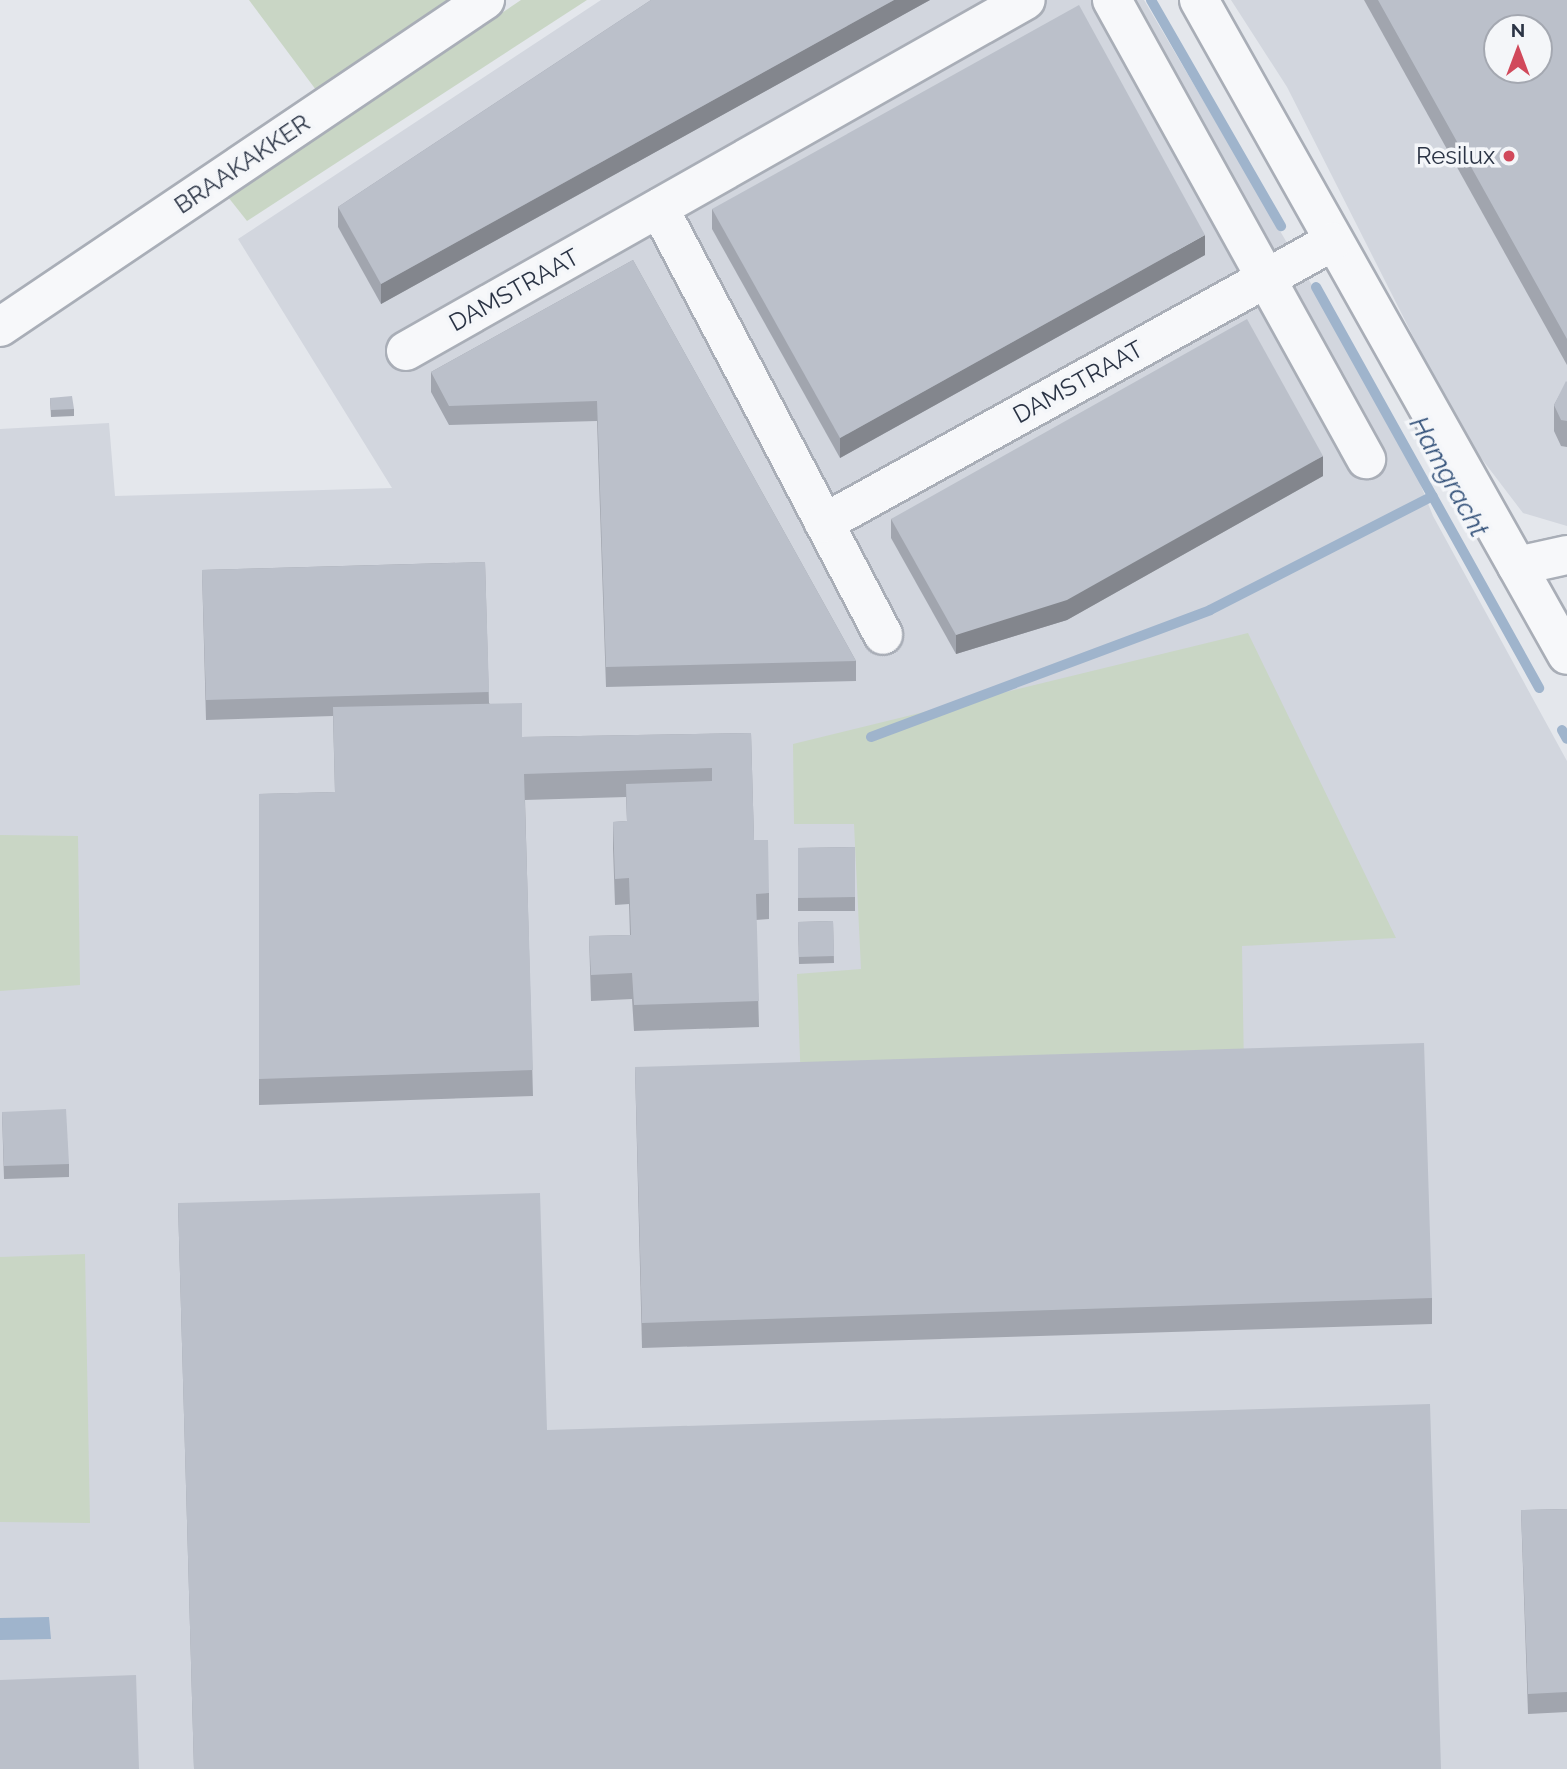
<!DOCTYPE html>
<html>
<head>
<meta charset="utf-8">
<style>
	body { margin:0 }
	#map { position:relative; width:1567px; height:1769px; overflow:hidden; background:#e4e7ec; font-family:Raleway,sans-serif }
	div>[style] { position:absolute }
	.built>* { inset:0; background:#d2d6de }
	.green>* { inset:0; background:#c9d6c5 }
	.water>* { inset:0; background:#9fb4cc }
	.stream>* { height:10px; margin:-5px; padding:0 5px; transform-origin:5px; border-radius:5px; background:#9fb4cc }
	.roads { filter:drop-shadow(2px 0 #a9aeb7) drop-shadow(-2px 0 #a9aeb7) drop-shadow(0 2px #a9aeb7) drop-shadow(0 -2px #a9aeb7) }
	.minor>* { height:38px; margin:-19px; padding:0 19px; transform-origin:19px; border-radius:19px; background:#f7f8fa }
	.wall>* { inset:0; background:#a1a5ae }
	.shaded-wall>* { inset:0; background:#83868d }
	.building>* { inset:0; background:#bbc0ca }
	.dots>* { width:19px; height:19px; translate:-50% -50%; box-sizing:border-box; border:4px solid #f4f6f9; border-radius:50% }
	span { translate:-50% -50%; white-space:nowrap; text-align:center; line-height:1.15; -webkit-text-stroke:7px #f4f6f9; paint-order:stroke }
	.poi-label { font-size:24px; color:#2b3445 }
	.right { translate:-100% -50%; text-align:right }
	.street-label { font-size:24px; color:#2b3445 }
	.water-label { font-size:26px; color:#34527a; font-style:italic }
	.north { position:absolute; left:1483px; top:14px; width:70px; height:70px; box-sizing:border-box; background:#f4f6f9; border:2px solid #a4a8b1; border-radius:50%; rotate:0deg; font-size:19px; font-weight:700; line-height:28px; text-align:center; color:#2b3445 }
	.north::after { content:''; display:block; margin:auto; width:24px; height:32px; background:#d1495b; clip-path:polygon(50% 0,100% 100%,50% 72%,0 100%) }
</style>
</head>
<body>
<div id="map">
	<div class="built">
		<i style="clip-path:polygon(601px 0,1144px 0,1402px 438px,1433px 516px,1567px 761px,1567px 1769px,0 1769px,0 429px,109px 423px,115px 496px,392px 488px,238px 239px)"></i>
		<i style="clip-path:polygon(evenodd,1231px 0,1567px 0,1567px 526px,1523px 513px,1462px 433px,1287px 87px,1231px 0,1497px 28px,1539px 28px,1539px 70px,1497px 70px,1497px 28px)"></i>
	</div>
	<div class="green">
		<i style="clip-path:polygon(249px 0,451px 0,319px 94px)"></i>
		<i style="clip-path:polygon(521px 0,587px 0,247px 221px,228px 197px)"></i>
		<i style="clip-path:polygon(1248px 633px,1396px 938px,1242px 946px,1244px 1070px,801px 1086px,797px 974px,861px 969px,854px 824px,794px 824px,793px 744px)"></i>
		<i style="clip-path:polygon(0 835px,78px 836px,80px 985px,0 991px)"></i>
		<i style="clip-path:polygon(85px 1254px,90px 1523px,0 1522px,0 1257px)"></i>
	</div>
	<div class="water">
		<i style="clip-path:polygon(49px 1617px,51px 1639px,0 1640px,0 1618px)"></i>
	</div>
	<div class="stream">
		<i style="left:1151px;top:0;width:261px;rotate:60.1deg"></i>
		<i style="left:1316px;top:287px;width:459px;rotate:60.9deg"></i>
		<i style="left:1562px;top:730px;width:10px;rotate:61deg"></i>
		<i style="left:871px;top:737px;width:362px;rotate:-20.5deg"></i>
		<i style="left:1210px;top:610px;width:250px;rotate:-27.1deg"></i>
	</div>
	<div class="roads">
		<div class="minor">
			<i style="left:1112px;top:0;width:525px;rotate:61.04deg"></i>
			<i style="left:1199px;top:0;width:751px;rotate:60.67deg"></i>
			<i style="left:659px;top:208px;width:482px;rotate:62.3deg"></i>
			<i style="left:0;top:327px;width:585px;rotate:-33.99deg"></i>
			<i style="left:406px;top:351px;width:712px;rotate:-29.52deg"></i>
			<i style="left:824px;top:523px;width:581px;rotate:-28.95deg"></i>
			<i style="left:1517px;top:566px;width:51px;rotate:-12.4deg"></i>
		</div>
	</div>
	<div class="wall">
		<i style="clip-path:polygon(651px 0,930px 0,381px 304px,338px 227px,338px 207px)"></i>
		<i style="clip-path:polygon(1364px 0,1567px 0,1567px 365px)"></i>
		<i style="clip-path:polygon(712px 209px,1205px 255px,840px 458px,712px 229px)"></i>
		<i style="clip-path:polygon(633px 260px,856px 661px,856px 681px,606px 687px,597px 421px,449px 425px,431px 392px,431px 372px)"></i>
		<i style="clip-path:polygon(1567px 382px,1567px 447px,1561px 446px,1554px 431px,1554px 405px)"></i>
		<i style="clip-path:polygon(50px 398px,74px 409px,74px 416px,51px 417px)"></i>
		<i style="clip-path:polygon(1323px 476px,1067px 620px,956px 654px,891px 538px,891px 519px)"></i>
		<i style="clip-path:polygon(485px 562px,489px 703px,522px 737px,751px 733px,754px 840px,769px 893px,769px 919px,756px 920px,759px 1027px,634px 1031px,632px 999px,591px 1001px,589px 936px,630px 935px,629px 904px,615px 905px,613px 848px,613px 822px,627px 821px,626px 797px,525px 800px,533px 1096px,259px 1105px,259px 794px,335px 792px,333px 716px,206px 720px,202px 570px)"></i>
		<i style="clip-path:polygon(855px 847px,855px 911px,798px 911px,798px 848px)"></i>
		<i style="clip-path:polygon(833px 921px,834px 963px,799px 964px,798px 922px)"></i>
		<i style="clip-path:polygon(635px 1067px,1432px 1298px,1432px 1324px,642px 1348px)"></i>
		<i style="clip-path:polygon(2px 1112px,69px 1164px,69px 1177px,4px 1179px)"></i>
		<i style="clip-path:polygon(178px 1203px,547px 1430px,1441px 1769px,194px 1769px)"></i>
		<i style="clip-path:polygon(1567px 1509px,1567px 1712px,1528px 1714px,1521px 1510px)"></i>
	</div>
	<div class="shaded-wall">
		<i style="clip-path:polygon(894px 0,930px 0,381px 304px,381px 284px)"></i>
		<i style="clip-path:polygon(1205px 235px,1205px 255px,840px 458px,840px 438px)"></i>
		<i style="clip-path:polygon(1323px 456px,1323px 476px,1067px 620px,956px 654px,956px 635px)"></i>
	</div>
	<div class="building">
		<i style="clip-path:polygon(651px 0,894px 0,381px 284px,338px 207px)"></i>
		<i style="clip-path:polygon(evenodd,1378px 0,1567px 0,1567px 339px,1378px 0,1497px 28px,1539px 28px,1539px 70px,1497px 70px,1497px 28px)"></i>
		<i style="clip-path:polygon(1079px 5px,1205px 235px,840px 438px,712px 209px)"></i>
		<i style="clip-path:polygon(633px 260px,856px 661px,606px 667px,597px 401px,449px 406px,431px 372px)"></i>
		<i style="clip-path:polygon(1247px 319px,1323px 456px,1067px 600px,956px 635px,891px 519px)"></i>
		<i style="clip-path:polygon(1566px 381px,1567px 382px,1567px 421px,1561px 420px,1554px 405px)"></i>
		<i style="clip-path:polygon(72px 396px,74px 409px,51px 410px,50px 398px)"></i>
		<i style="clip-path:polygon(485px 562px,489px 692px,206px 700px,202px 570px)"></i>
		<i style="clip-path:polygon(522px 703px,522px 737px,751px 733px,754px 840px,768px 840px,769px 893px,756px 894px,759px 1001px,634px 1005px,632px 973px,591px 975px,589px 936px,631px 935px,629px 878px,615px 879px,613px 822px,627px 821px,626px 784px,712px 781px,712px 768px,524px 774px,533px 1070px,259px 1079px,259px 794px,335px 792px,333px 707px)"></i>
		<i style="clip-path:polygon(855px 847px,855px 897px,798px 898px,798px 848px)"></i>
		<i style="clip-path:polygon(833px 921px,834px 956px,799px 957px,798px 922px)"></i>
		<i style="clip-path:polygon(1424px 1043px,1432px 1298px,642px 1323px,635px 1067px)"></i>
		<i style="clip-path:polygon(66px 1109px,69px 1164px,4px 1166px,2px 1112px)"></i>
		<i style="clip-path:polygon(540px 1193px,547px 1430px,1430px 1404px,1441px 1769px,194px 1769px,178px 1203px)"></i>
		<i style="clip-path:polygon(1567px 1509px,1567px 1692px,1528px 1694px,1521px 1510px)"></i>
		<i style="clip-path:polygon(136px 1675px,139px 1769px,0 1769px,0 1680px)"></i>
	</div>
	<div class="dots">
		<i style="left:1509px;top:156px;background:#d1495b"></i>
	</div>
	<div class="poi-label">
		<span class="right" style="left:1495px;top:156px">Resilux</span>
	</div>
	<div class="street-label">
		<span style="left:242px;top:164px;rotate:-34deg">BRAAKAKKER</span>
		<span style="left:514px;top:290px;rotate:-29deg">DAMSTRAAT</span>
		<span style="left:1078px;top:382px;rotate:-29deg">DAMSTRAAT</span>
	</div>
	<div class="water-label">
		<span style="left:1448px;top:477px;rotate:61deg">Hamgracht</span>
	</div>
	<div class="north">N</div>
</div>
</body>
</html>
